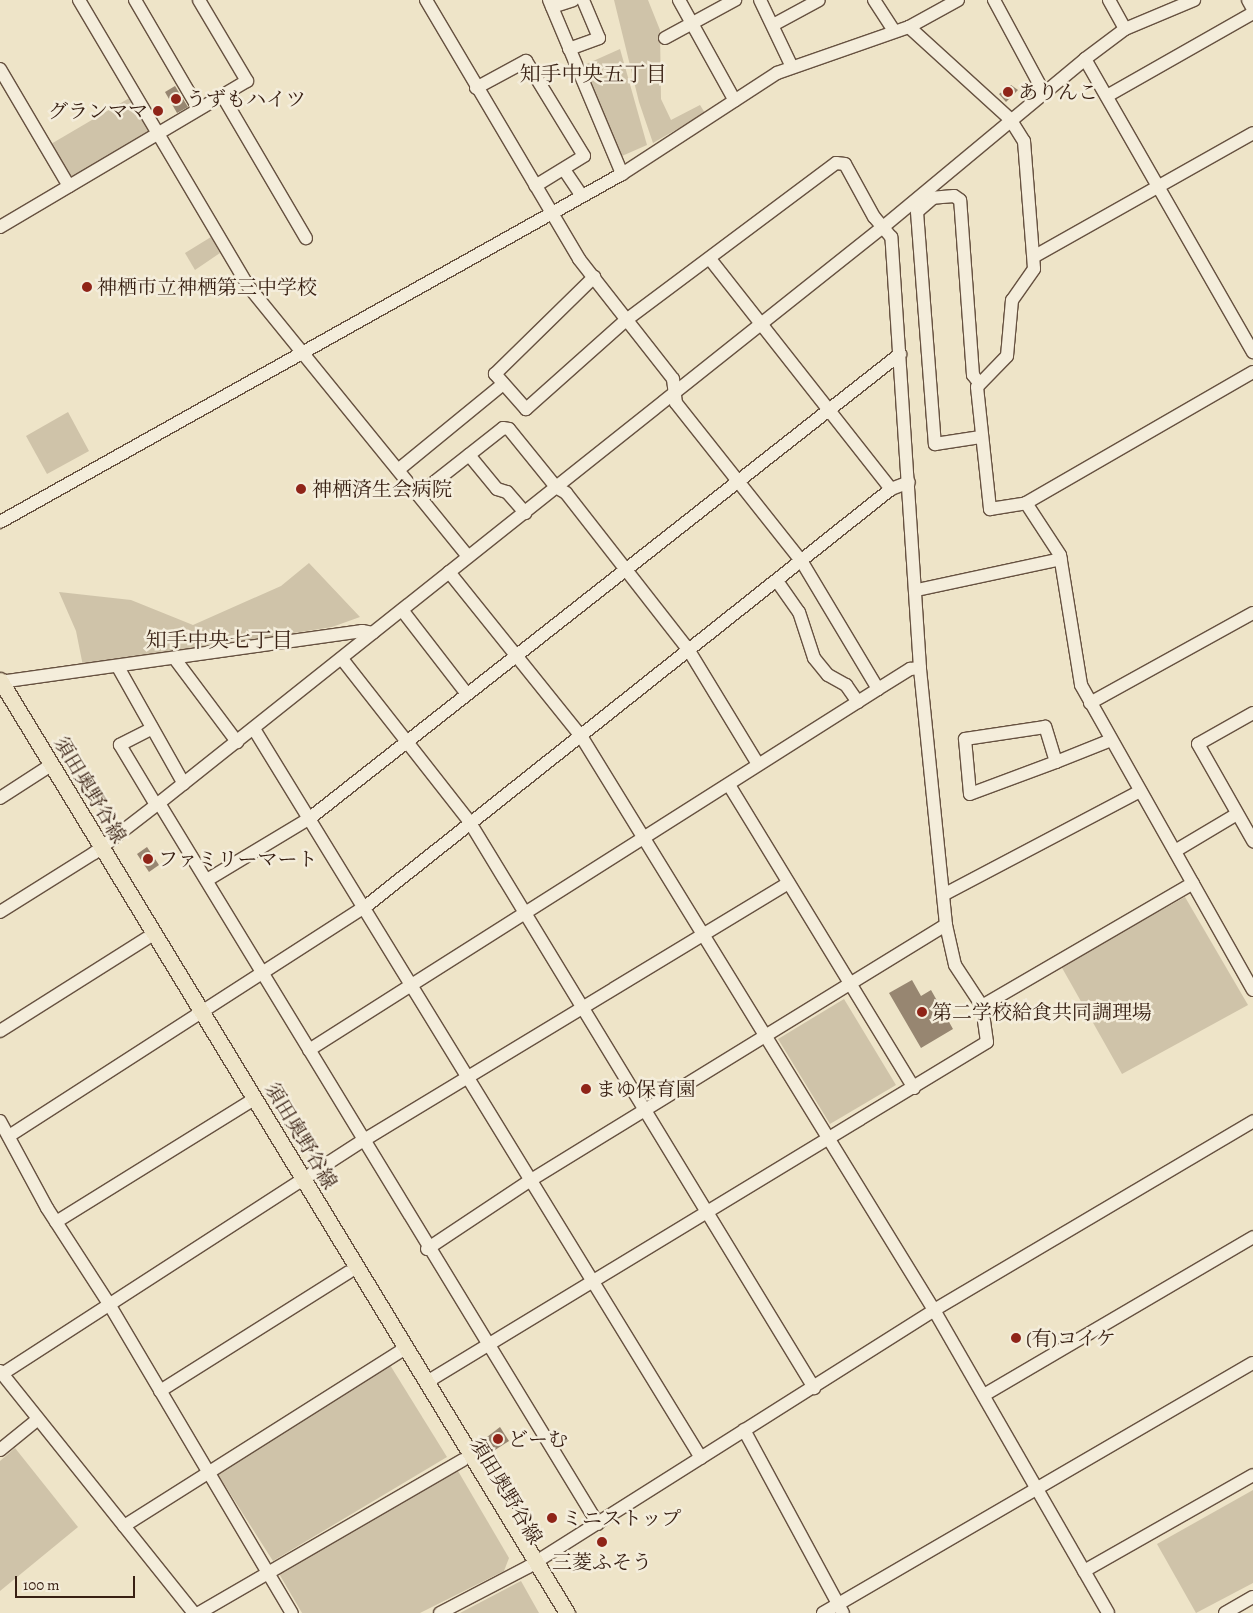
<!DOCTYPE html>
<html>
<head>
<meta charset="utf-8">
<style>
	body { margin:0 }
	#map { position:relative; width:1253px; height:1613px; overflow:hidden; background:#eee4c8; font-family:Alegreya,"Noto Serif JP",serif }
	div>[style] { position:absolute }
	.green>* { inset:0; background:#cfc3a9 }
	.building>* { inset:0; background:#978671 }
	.roads { filter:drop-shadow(1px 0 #665140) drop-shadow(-1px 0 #665140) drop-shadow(0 1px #665140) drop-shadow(0 -1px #665140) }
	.minor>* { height:12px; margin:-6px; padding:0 6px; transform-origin:6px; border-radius:6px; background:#f4eddb }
	.major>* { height:15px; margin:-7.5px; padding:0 7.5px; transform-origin:7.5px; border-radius:7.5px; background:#eee4c8 }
	.dots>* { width:14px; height:14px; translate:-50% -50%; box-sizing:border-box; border:2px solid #f4eddb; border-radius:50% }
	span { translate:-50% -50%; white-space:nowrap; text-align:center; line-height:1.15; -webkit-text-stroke:5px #f4eddb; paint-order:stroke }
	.poi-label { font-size:20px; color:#382013 }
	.left { translate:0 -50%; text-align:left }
	.right { translate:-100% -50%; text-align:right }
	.street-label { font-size:20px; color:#382013 }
	.neighbourhood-label { font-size:21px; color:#382013 }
	.scale { position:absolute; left:15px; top:1576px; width:120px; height:22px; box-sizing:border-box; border:2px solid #382013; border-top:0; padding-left:6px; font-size:15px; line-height:18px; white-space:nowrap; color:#382013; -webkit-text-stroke:4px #f4eddb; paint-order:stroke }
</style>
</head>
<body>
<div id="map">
	<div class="green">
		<i style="clip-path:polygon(614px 0,648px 0,660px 30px,661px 99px,671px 120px,700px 105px,705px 113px,653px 143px,639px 102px)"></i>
		<i style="clip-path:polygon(620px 49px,647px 145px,622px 156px,582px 66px)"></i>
		<i style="clip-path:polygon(131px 97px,151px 131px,71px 177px,51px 144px)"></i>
		<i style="clip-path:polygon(211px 237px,220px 253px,195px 270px,185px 253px)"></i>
		<i style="clip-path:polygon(68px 412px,89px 451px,47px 474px,26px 436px)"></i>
		<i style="clip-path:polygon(309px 563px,360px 617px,332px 627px,83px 666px,76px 631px,59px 592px,131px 600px,193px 625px,281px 586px)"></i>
		<i style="clip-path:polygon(1185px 897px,1248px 1005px,1122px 1074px,1061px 966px)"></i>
		<i style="clip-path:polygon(844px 999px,896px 1085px,830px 1124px,778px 1039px)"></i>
		<i style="clip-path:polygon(390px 1365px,447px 1457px,273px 1561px,217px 1473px)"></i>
		<i style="clip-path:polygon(15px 1448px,78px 1527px,0 1591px,0 1461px)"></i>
		<i style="clip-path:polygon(458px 1471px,509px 1558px,504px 1571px,420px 1613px,302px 1613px,278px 1572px)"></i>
		<i style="clip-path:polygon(1253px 1490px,1253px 1583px,1196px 1613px,1157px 1544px)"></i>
		<i style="clip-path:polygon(521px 1581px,539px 1613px,460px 1613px)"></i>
	</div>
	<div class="building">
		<i style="clip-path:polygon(1011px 85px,1018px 90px,1006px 102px,999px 94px)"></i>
		<i style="clip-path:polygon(175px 86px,188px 107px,177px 113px,165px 92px)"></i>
		<i style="clip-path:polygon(147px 847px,159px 865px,149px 872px,137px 854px)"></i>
		<i style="clip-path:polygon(912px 980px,921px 996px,931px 990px,953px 1029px,921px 1048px,889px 993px)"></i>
		<i style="clip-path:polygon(500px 1427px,509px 1441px,495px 1450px,487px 1437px)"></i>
	</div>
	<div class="roads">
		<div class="minor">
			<i style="left:79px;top:0;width:334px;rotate:59.4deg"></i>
			<i style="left:249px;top:287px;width:347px;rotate:50.9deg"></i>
			<i style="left:135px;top:0;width:125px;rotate:59.7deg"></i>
			<i style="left:426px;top:0;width:301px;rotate:59.4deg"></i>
			<i style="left:579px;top:259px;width:152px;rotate:51.9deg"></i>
			<i style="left:673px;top:379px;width:24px;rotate:83deg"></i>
			<i style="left:676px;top:403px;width:203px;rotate:51.6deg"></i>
			<i style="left:802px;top:562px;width:148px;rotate:59.1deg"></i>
			<i style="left:549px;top:0;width:189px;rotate:67.2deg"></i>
			<i style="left:679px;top:0;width:115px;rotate:61deg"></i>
			<i style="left:760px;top:0;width:74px;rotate:64.5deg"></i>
			<i style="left:874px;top:0;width:37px;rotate:57deg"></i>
			<i style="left:994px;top:0;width:103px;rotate:61.7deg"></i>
			<i style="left:1109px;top:0;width:33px;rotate:61deg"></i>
			<i style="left:1248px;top:0;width:10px;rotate:61deg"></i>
			<i style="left:552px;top:7px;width:22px;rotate:-18deg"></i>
			<i style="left:773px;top:25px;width:52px;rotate:-28.5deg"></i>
			<i style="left:909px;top:27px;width:56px;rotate:-28.9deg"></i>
			<i style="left:665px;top:38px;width:80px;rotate:-28.5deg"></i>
			<i style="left:569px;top:49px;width:32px;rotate:-20deg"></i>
			<i style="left:599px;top:38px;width:41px;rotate:-112.8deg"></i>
			<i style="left:1085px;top:59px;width:338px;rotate:60.2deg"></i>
			<i style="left:0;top:69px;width:136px;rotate:59.5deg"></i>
			<i style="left:476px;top:88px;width:57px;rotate:-28.4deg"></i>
			<i style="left:526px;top:61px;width:111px;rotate:58.6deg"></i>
			<i style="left:584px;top:156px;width:57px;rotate:148.5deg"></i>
			<i style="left:222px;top:95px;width:166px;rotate:59.6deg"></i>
			<i style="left:1107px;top:96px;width:168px;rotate:-29.6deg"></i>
			<i style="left:565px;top:171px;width:30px;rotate:56deg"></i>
			<i style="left:0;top:227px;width:287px;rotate:-30.6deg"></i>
			<i style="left:247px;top:81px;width:94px;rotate:-120.7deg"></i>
			<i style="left:1035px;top:256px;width:250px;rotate:-29.4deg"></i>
			<i style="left:710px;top:259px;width:293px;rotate:51.8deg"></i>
			<i style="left:979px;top:383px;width:10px;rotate:-127deg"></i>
			<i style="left:973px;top:375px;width:175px;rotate:-94.2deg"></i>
			<i style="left:960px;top:200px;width:7px;rotate:-146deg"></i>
			<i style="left:954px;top:196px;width:21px;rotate:175deg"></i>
			<i style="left:933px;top:198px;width:21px;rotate:139deg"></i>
			<i style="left:917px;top:212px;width:233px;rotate:85.6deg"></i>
			<i style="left:935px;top:444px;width:46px;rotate:-8.8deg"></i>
			<i style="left:469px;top:455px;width:44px;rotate:50.5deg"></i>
			<i style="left:497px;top:489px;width:10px;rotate:17deg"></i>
			<i style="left:507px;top:492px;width:28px;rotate:49deg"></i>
			<i style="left:398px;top:470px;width:136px;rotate:-39.3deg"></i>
			<i style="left:418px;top:495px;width:108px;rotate:-38.2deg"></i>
			<i style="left:503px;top:428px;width:6px;rotate:9deg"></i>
			<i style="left:509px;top:429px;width:75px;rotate:51deg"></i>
			<i style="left:556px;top:487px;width:12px;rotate:31deg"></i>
			<i style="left:566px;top:493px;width:198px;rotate:52deg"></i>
			<i style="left:688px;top:649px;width:135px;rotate:58.7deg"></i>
			<i style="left:1026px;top:503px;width:262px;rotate:-30deg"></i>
			<i style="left:0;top:522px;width:713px;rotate:-29.23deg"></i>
			<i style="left:622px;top:174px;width:185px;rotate:-33.1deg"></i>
			<i style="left:777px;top:73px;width:140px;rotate:-19.2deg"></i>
			<i style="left:909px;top:27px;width:137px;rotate:42.3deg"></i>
			<i style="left:1010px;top:119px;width:26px;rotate:58deg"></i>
			<i style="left:1024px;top:141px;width:128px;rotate:85.5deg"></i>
			<i style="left:1034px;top:269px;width:38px;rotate:125deg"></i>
			<i style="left:1012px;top:300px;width:56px;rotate:95.1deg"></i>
			<i style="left:1007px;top:356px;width:43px;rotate:134.1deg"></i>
			<i style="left:977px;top:387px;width:123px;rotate:83.9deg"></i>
			<i style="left:990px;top:509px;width:36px;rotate:-9deg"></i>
			<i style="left:1026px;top:503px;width:62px;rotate:56.8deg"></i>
			<i style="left:1060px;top:555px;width:132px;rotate:80.8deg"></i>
			<i style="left:1081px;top:685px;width:350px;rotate:60.6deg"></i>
			<i style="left:449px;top:572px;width:211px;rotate:51.2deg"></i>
			<i style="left:581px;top:736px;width:674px;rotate:58.41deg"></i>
			<i style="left:934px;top:1310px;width:349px;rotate:60.1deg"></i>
			<i style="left:777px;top:581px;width:38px;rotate:55deg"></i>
			<i style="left:799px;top:612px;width:48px;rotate:71.9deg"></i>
			<i style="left:814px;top:658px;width:22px;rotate:51deg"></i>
			<i style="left:828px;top:675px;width:21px;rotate:29deg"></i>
			<i style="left:846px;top:685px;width:21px;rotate:55deg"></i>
			<i style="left:917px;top:590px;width:147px;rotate:-12.1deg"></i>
			<i style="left:402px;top:610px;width:106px;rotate:52.3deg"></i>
			<i style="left:175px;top:659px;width:104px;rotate:53.2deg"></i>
			<i style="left:342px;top:659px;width:206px;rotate:51.9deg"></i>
			<i style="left:469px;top:821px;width:664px;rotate:58.68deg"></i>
			<i style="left:118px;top:667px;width:134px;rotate:60.6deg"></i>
			<i style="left:0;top:682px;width:366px;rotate:-8deg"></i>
			<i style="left:362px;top:631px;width:11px;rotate:10deg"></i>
			<i style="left:1090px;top:703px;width:186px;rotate:-28.9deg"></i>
			<i style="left:1253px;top:713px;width:63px;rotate:150.6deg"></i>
			<i style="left:1198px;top:744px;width:112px;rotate:60.4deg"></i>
			<i style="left:151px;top:729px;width:35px;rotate:153deg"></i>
			<i style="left:120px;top:745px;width:70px;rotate:59deg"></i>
			<i style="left:254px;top:729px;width:855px;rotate:58.48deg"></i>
			<i style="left:1056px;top:762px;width:37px;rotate:-107deg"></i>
			<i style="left:1045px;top:727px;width:81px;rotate:171.5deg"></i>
			<i style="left:965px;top:739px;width:55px;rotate:84.8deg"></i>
			<i style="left:970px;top:794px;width:92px;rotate:-20.4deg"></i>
			<i style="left:1056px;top:762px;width:59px;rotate:-21.8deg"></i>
			<i style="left:729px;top:785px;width:355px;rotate:58.6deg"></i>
			<i style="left:0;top:798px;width:61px;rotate:-32.9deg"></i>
			<i style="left:159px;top:803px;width:844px;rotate:58.66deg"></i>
			<i style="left:1175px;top:851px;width:72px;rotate:-30.8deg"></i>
			<i style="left:207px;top:880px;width:120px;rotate:-31deg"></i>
			<i style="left:310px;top:818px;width:751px;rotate:-38.18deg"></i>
			<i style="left:943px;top:895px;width:223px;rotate:-27.8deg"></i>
			<i style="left:0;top:912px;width:111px;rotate:-32.1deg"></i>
			<i style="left:94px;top:853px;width:82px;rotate:-37.6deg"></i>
			<i style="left:159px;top:803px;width:925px;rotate:-38.51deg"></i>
			<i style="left:883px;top:227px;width:263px;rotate:-39.7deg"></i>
			<i style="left:1085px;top:59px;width:50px;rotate:-36.9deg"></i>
			<i style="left:1125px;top:29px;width:75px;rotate:-22.8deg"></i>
			<i style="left:982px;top:1006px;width:244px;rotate:-30.2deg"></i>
			<i style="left:0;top:1031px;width:174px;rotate:-32.3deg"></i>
			<i style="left:309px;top:1050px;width:674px;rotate:-32.39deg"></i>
			<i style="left:878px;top:689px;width:38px;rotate:-32deg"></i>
			<i style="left:910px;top:669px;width:10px;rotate:-6deg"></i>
			<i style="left:0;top:1121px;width:99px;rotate:61.6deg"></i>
			<i style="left:47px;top:1208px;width:114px;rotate:57.1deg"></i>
			<i style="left:109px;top:1304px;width:359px;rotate:59.4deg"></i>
			<i style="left:9px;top:1136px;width:423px;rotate:-32.8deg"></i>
			<i style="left:365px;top:907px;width:672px;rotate:-38.47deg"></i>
			<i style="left:891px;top:489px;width:19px;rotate:-21deg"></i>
			<i style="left:56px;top:1222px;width:233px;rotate:-31.8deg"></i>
			<i style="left:427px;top:1249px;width:125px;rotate:-33.6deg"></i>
			<i style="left:531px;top:1180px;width:487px;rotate:-31.6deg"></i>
			<i style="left:0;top:1371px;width:310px;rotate:51.3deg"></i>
			<i style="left:2px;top:1374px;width:431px;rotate:-32.9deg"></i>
			<i style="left:364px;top:1140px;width:496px;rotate:-31.2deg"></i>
			<i style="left:427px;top:1382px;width:655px;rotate:-31.26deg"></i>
			<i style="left:987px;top:1042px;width:36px;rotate:-98deg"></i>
			<i style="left:982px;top:1006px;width:49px;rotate:-123.4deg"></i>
			<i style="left:955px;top:965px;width:41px;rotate:-102.7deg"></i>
			<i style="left:946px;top:925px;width:258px;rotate:-95.8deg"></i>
			<i style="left:920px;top:668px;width:432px;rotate:-93.8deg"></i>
			<i style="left:891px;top:237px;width:26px;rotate:-130deg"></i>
			<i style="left:874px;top:217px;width:60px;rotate:-118.7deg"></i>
			<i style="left:845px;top:164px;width:9px;rotate:-174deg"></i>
			<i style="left:836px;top:163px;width:262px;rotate:143.2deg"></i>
			<i style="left:626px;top:320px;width:134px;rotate:138.3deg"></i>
			<i style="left:526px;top:409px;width:47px;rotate:-131.5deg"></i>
			<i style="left:495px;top:374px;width:139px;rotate:-44.4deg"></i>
			<i style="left:160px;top:1391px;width:223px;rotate:-32.2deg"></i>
			<i style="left:984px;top:1395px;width:312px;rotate:-30.4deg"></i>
			<i style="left:744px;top:1430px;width:208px;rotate:61.6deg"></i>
			<i style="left:0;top:1450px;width:49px;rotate:-39.2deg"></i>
			<i style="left:124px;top:1526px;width:333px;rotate:-32.3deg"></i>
			<i style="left:1084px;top:1571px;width:194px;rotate:-29.6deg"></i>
			<i style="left:199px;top:1613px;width:305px;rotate:-30.1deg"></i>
			<i style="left:440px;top:1613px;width:99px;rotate:-27.6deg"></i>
			<i style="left:528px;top:1567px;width:481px;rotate:-32.3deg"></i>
			<i style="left:934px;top:1310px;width:371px;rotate:-30.6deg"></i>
			<i style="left:823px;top:1613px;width:497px;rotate:-30.2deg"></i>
			<i style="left:1225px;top:1613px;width:32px;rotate:-30deg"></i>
		</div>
		<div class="major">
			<i style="left:0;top:680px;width:1092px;rotate:58.71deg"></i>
		</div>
	</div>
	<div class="dots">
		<i style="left:1008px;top:92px;background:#8f2418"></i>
		<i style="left:176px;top:99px;background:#8f2418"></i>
		<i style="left:158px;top:111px;background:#8f2418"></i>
		<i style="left:87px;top:287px;background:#8f2418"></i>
		<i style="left:301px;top:489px;background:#8f2418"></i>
		<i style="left:148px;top:859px;background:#8f2418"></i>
		<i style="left:922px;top:1012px;background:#8f2418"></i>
		<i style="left:586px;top:1089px;background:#8f2418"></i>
		<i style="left:1016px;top:1338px;background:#8f2418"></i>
		<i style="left:498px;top:1439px;background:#8f2418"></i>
		<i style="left:552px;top:1518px;background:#8f2418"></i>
		<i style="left:602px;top:1542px;background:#8f2418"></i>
	</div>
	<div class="poi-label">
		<span class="left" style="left:1018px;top:92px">ありんこ</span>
		<span class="left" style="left:186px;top:99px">うずもハイツ</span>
		<span class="right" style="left:148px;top:111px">グランママ</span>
		<span class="left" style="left:97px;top:287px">神栖市立神栖第三中学校</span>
		<span class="left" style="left:312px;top:489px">神栖済生会病院</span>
		<span class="left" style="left:158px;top:859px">ファミリーマート</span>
		<span class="left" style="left:932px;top:1012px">第二学校給食共同調理場</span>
		<span class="left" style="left:596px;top:1089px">まゆ保育園</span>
		<span class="left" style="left:1026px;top:1338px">(有)コイケ</span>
		<span class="left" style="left:508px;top:1439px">どーむ</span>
		<span class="left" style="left:562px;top:1518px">ミニストップ</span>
		<span style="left:602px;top:1562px">三菱ふそう</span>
	</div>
	<div class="street-label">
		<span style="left:90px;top:790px;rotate:59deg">須田奥野谷線</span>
		<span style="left:301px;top:1136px;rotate:59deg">須田奥野谷線</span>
		<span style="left:506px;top:1491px;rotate:59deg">須田奥野谷線</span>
	</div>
	<div class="neighbourhood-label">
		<span style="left:593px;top:74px">知手中央五丁目</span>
		<span style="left:219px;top:640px">知手中央七丁目</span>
	</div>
	<div class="scale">100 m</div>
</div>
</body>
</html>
